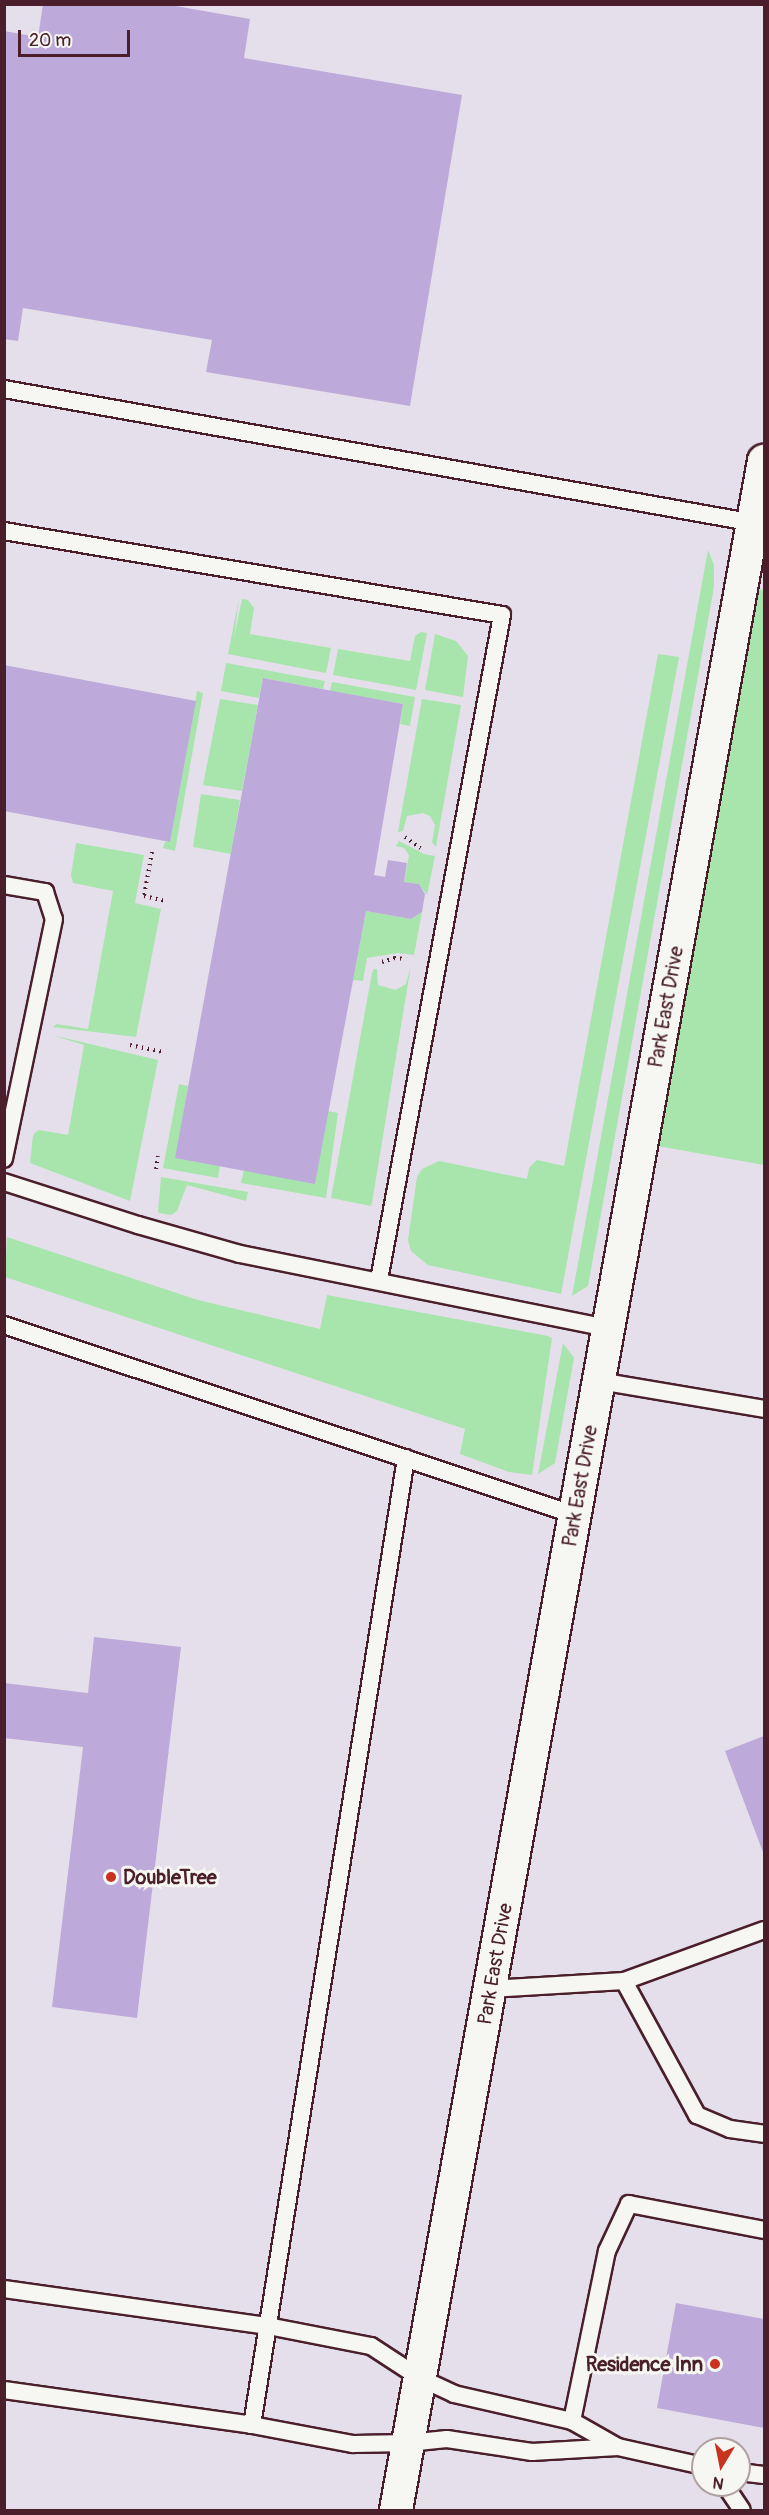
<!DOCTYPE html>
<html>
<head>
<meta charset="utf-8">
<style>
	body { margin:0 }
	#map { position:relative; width:769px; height:2515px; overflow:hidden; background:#f6f6f2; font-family:Pangolin,sans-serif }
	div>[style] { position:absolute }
	.built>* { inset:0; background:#e5dfeb }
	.green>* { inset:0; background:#a7e5ad }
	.building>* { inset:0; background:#beaada }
	.path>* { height:4px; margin-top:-2px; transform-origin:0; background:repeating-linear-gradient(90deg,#4a1f2b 0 1.5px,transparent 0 6px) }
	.roads { filter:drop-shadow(2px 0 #4a1f2b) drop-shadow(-2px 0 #4a1f2b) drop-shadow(0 2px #4a1f2b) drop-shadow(0 -2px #4a1f2b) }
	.lane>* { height:16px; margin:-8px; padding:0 8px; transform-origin:8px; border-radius:8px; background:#f6f6f2 }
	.street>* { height:32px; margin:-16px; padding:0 16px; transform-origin:16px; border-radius:16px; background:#f6f6f2 }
	.dots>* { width:16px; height:16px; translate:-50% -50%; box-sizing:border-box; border:3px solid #f6f6f2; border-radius:50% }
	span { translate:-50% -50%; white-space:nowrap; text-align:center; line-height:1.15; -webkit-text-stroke:6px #f6f6f2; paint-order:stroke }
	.street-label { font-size:20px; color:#4a1f2b }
	.poi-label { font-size:20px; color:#4a1f2b; font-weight:700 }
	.left { translate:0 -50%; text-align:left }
	.right { translate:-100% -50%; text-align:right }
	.frame { position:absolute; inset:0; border:6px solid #4a1f2b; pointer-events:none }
	.north { position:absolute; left:691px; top:2437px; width:60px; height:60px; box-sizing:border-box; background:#f6f6f2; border:2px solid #b1a0a2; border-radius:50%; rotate:190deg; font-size:16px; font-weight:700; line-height:24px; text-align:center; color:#4a1f2b }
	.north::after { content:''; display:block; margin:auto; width:21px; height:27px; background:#c8321e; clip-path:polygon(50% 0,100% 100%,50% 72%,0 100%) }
	.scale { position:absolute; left:18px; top:30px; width:112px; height:27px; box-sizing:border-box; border:3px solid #4a1f2b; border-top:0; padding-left:8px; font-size:18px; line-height:21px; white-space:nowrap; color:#4a1f2b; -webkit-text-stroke:4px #f6f6f2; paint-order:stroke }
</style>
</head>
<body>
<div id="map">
	<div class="built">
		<i style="clip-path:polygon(evenodd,5px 5px,764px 5px,764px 2510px,5px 2510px,5px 5px,703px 2449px,739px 2449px,739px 2485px,703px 2485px,703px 2449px)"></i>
	</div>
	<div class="green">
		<i style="clip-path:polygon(708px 550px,714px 565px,714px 587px,588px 1286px,572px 1296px)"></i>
		<i style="clip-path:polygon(741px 586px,764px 590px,764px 1165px,641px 1143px)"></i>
		<i style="clip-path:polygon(239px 599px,234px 638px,242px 599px,248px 600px,254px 608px,250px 634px,331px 648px,326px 673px,228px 654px)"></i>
		<i style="clip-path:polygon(421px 632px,427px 633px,416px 690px,333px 675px,338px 649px,410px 661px,415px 636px)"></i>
		<i style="clip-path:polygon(435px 634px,456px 641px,468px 656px,463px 697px,425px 690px)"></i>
		<i style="clip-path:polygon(658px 654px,679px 657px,561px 1294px,428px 1265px,411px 1251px,408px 1240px,417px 1177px,422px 1169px,439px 1161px,527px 1179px,529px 1168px,537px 1160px,564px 1166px)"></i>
		<i style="clip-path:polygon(226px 663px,325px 681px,323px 689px,263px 678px,259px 698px,221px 691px)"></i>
		<i style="clip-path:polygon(332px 682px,415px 697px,410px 726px,400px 724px,403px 704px,330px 691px)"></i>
		<i style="clip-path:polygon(197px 691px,203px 693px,175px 851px,163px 848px,165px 842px,170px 841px)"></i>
		<i style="clip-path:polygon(220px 699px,258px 705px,242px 791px,203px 785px)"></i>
		<i style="clip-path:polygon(422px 699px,461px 705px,436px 847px,432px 842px,435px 825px,430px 816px,423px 813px,407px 816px,403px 831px,398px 832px)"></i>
		<i style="clip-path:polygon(201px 794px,240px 800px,231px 854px,193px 847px)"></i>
		<i style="clip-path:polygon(399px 841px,424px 854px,435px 856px,427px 895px,419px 884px,404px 882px,409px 855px,404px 848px,396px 846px)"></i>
		<i style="clip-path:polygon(76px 843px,144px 855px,135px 903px,161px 909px,136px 1037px,53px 1027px,57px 1024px,88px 1029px,113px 891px,73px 883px,71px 875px)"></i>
		<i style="clip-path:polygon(366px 911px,411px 919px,422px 912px,414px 955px,398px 953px,367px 958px,363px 981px,353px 980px)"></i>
		<i style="clip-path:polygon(411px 965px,372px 1203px,371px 1206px,331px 1198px,372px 973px,374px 969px,377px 969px,378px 985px,396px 990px,406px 984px)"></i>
		<i style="clip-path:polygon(52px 1035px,158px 1060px,130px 1201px,30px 1163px,33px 1135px,36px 1132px,39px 1130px,68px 1135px,84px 1045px)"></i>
		<i style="clip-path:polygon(179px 1084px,188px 1086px,176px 1158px,220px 1166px,218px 1178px,163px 1168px)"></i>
		<i style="clip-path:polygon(328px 1111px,338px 1113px,326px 1198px,241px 1183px,244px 1170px)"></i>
		<i style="clip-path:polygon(161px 1177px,248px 1192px,246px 1201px,187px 1185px,177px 1211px,171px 1215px,160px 1213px,158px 1212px)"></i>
		<i style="clip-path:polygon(7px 1237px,198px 1300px,320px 1329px,327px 1295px,548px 1336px,552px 1338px,532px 1475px,509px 1472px,460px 1454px,465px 1429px,5px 1277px)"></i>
		<i style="clip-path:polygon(563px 1343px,574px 1358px,555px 1463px,538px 1474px)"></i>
	</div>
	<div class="building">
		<i style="clip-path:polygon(43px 4px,164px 4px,250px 19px,244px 58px,462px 95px,410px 406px,206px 372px,212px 340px,23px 308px,18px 341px,4px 339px,4px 31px,38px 37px)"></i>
		<i style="clip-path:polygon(4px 665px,196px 701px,170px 842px,4px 811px)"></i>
		<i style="clip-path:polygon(263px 678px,403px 704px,374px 875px,385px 877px,388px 860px,407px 863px,404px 882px,419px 884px,425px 894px,422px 912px,411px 919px,366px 911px,315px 1184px,175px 1158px)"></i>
		<i style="clip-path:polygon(94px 1637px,181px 1647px,137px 2018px,52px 2007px,83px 1747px,4px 1738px,4px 1683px,88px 1693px)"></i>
		<i style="clip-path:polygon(764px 1736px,764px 1855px,725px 1751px)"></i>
		<i style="clip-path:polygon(676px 2303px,764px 2319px,764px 2428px,657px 2408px)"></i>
	</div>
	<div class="path">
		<i style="left:405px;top:837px;width:19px;rotate:36deg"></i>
		<i style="left:152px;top:852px;width:45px;rotate:100.3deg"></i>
		<i style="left:144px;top:896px;width:23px;rotate:13deg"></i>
		<i style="left:382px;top:962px;width:13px;rotate:-18deg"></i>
		<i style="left:394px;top:958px;width:12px;rotate:5deg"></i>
		<i style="left:130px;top:1045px;width:35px;rotate:12deg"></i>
		<i style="left:156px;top:1169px;width:13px;rotate:-81deg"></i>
	</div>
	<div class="roads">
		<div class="lane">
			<i style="left:4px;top:389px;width:768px;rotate:10.12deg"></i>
			<i style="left:4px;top:531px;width:505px;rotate:9.57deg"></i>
			<i style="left:502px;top:615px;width:676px;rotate:100.48deg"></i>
			<i style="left:4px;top:885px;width:42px;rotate:9.7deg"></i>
			<i style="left:45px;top:892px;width:28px;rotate:72deg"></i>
			<i style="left:54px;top:919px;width:245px;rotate:101.8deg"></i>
			<i style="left:4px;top:1182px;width:141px;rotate:17.8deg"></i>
			<i style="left:138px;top:1225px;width:106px;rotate:15.9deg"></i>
			<i style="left:240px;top:1254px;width:375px;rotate:11.4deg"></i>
			<i style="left:4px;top:1325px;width:602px;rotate:18.4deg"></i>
			<i style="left:599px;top:1381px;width:167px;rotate:9.6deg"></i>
			<i style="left:624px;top:1981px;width:149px;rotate:-20deg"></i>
			<i style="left:490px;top:1989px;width:134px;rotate:-3.4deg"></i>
			<i style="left:624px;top:1981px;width:153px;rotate:61.4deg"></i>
			<i style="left:697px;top:2115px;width:36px;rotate:23deg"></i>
			<i style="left:730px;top:2129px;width:34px;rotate:8deg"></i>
			<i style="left:4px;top:2289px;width:267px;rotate:8deg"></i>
			<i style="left:268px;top:2326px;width:105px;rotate:11deg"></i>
			<i style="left:371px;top:2346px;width:59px;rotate:33.1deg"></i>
			<i style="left:420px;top:2378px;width:38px;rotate:25deg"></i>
			<i style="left:454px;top:2394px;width:121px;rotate:12.9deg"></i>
			<i style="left:572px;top:2421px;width:53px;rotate:29.5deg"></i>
			<i style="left:4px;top:2390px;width:250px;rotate:8deg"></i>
			<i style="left:252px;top:2425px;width:103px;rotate:10.7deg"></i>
			<i style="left:353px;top:2444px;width:55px;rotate:-1deg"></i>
			<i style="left:408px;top:2443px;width:39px;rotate:-6deg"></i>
			<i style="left:447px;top:2439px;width:86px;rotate:8.7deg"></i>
			<i style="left:532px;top:2452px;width:86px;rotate:-3.3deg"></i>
			<i style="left:618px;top:2447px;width:87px;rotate:12.6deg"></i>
			<i style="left:572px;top:2421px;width:174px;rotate:-78.4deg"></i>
			<i style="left:607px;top:2251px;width:52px;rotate:-64.9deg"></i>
			<i style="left:629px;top:2204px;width:137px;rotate:10.9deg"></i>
			<i style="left:252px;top:2425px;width:979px;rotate:-80.95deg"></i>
			<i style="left:739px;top:2472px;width:25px;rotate:7deg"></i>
			<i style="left:725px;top:2485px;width:30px;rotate:56deg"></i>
		</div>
		<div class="street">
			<i style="left:396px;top:2510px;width:2082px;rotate:-79.82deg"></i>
		</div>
	</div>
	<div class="dots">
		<i style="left:111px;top:1877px;background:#c8321e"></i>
		<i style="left:715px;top:2364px;background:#c8321e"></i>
	</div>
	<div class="street-label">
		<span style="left:666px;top:1007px;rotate:-80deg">Park East Drive</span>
		<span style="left:580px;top:1486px;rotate:-80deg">Park East Drive</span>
		<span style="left:495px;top:1964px;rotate:-80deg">Park East Drive</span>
	</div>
	<div class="poi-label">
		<span class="left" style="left:123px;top:1877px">DoubleTree</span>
		<span class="right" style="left:703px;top:2364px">Residence Inn</span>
	</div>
	<div class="frame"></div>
	<div class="north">N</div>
	<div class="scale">20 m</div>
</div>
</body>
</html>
